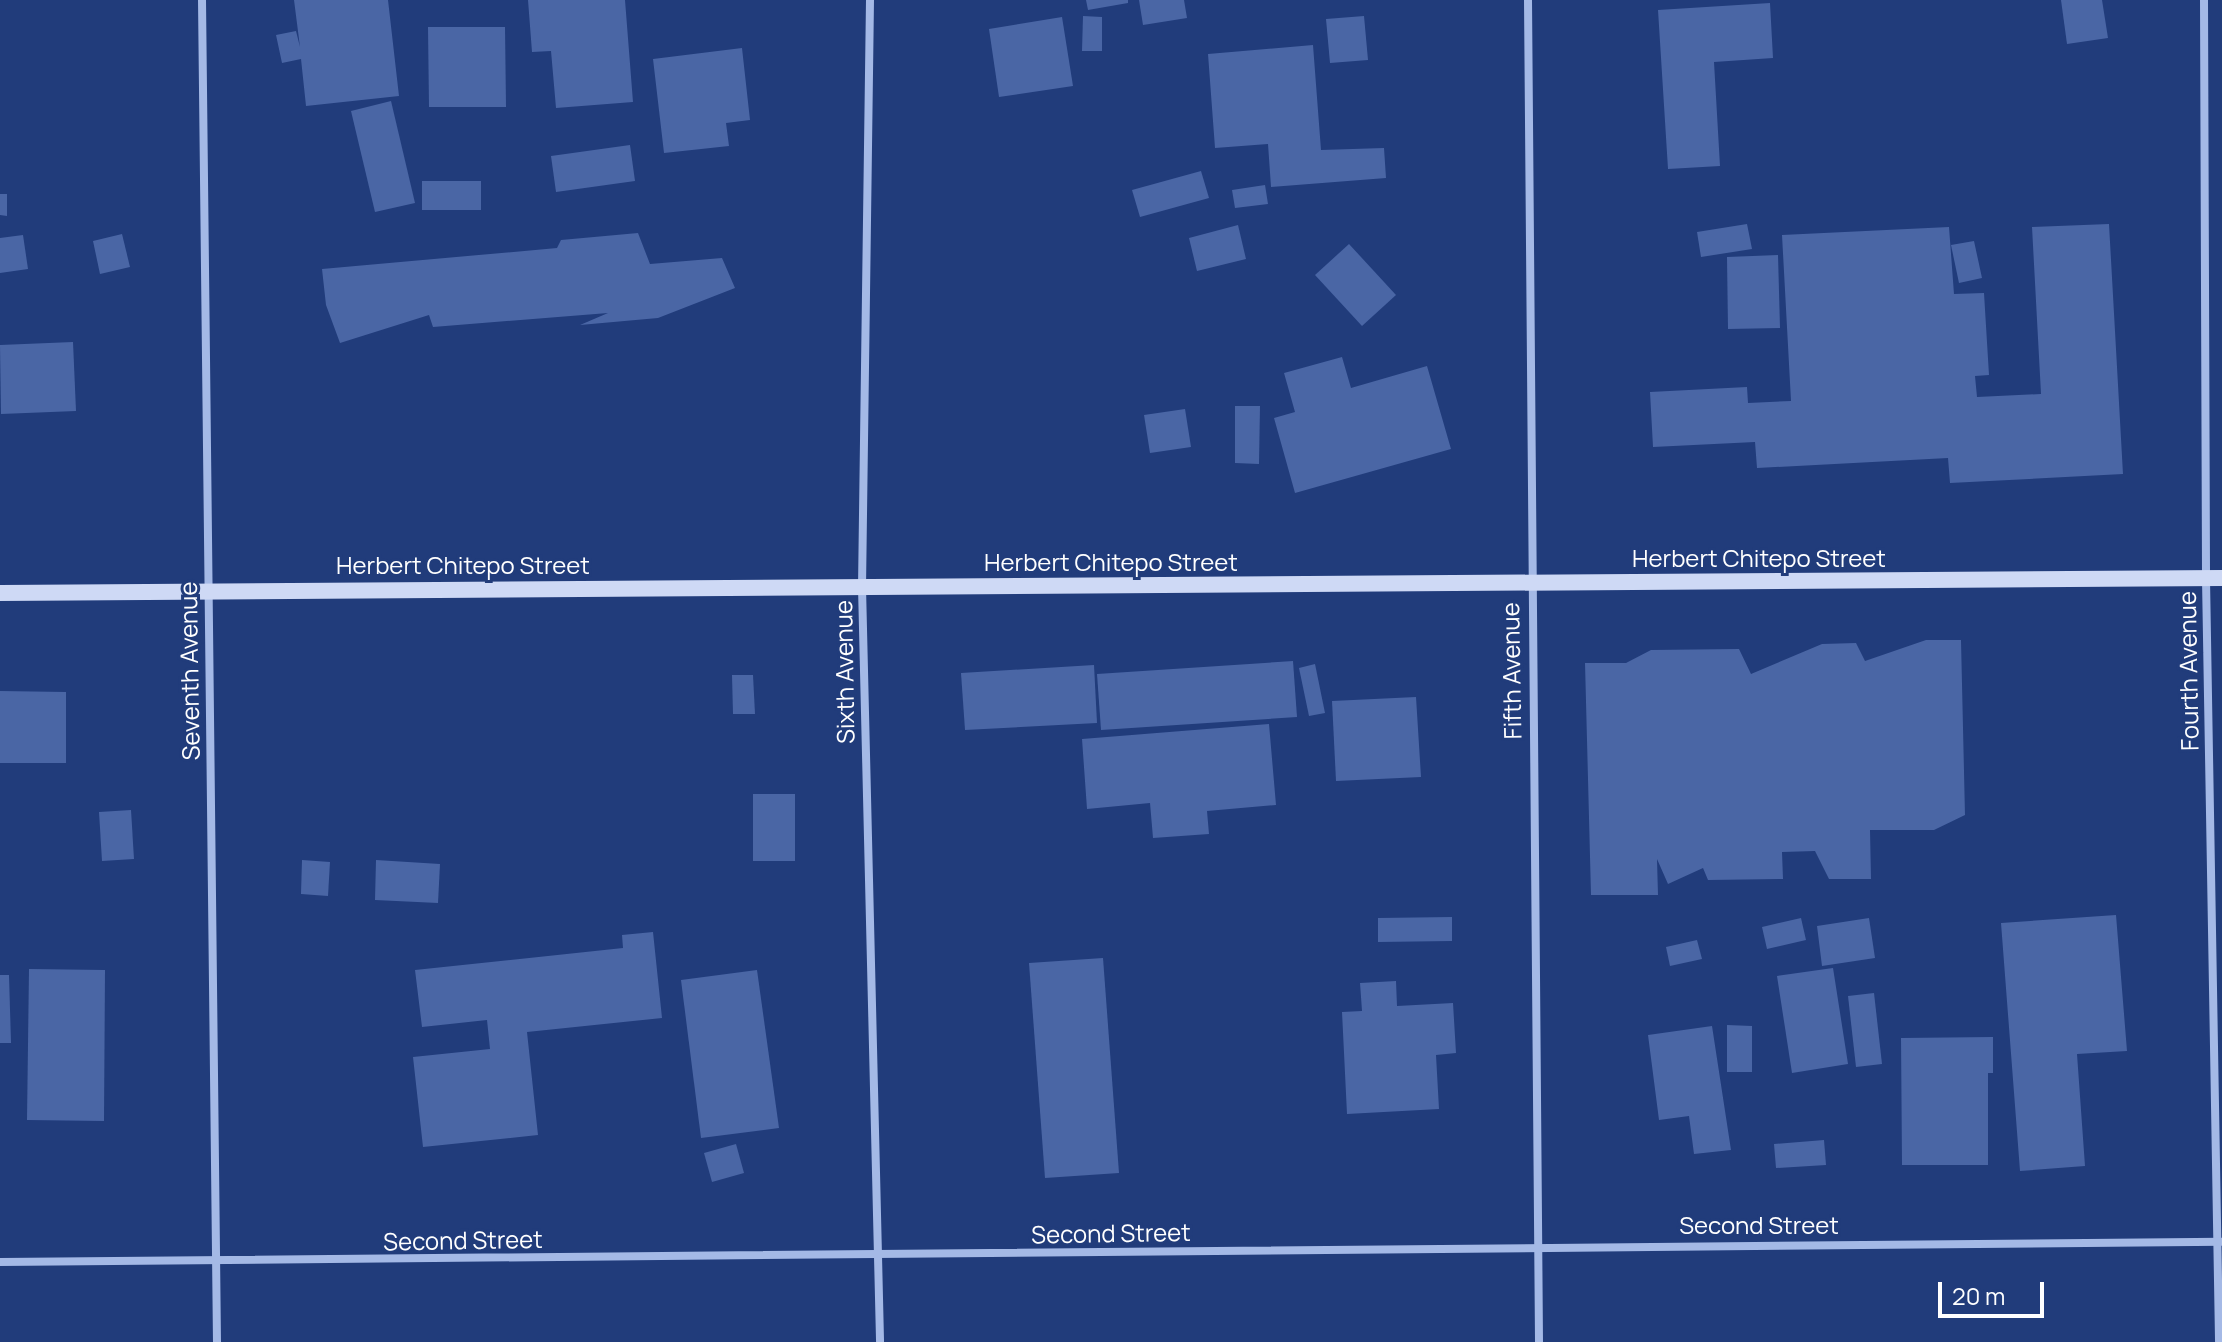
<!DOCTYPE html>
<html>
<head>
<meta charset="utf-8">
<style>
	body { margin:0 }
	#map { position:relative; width:2222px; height:1342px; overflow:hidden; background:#213c7b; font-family:Manrope,sans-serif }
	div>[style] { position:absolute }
	.building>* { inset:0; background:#4a66a5 }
	.minor>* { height:8px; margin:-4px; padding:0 4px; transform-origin:4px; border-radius:4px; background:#a4b9e6 }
	.secondary>* { height:16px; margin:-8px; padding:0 8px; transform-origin:8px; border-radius:8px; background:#ced9f5 }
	span { translate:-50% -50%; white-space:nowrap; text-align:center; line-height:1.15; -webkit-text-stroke:6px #213c7b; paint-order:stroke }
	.street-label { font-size:24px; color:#fff }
	.scale { position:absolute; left:1938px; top:1282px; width:106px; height:36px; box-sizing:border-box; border:4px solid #fff; border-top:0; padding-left:10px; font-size:24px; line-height:28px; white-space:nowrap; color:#fff; -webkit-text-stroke:6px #213c7b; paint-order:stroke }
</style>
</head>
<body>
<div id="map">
	<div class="building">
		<i style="clip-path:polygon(294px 0,388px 0,399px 96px,306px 106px,301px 59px,282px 63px,276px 35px,296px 31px,300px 47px)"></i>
		<i style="clip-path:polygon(528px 0,625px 0,633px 102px,556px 108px,551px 51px,532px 52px)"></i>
		<i style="clip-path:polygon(1086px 0,1128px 0,1128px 3px,1088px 10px)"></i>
		<i style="clip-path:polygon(1139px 0,1184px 0,1187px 18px,1143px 25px)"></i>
		<i style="clip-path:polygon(2061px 0,2102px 0,2108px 38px,2067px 44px)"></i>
		<i style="clip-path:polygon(1770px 3px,1773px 58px,1714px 62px,1720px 166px,1668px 169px,1658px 10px)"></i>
		<i style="clip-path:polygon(1083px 16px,1102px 17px,1102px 51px,1082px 51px)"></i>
		<i style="clip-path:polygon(1364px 16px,1368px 60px,1330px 63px,1326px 19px)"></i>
		<i style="clip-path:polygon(1062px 17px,1073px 86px,999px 97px,989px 29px)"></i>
		<i style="clip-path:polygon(428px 27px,505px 27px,506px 107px,429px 107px)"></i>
		<i style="clip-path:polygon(1313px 45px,1321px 150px,1384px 148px,1386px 178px,1271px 187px,1268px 144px,1215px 148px,1208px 54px)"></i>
		<i style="clip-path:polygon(742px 48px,750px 120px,726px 123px,729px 146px,664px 153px,653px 59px)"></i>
		<i style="clip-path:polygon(391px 101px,415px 203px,375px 212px,351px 111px)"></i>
		<i style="clip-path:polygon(630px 145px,635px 181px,556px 192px,551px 156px)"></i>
		<i style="clip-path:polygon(1201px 171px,1209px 198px,1140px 217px,1132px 190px)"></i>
		<i style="clip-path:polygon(422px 181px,481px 181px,481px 210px,422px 210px)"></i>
		<i style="clip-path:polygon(1265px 185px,1268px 204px,1235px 208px,1232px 190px)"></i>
		<i style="clip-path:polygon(0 194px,7px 194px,7px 216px,0 215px)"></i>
		<i style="clip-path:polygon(1747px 224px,1752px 249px,1701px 257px,1697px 232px)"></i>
		<i style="clip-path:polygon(2109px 224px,2123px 474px,1950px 483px,1948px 458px,1757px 468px,1755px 442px,1653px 447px,1650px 392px,1747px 387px,1748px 403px,1791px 401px,1782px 235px,1949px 227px,1954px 294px,1984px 293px,1989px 375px,1975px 376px,1977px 397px,2041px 394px,2032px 227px)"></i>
		<i style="clip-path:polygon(1238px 225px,1246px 259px,1197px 271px,1189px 238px)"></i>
		<i style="clip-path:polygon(638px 233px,650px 264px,722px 258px,735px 288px,658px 318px,580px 325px,608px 313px,433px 327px,429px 315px,340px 343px,326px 305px,322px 269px,557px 248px,561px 240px)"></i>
		<i style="clip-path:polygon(122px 234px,130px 267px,100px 274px,93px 241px)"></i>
		<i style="clip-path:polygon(23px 235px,28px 269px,0 273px,0 238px)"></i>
		<i style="clip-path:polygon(1974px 241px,1982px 278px,1959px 283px,1951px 245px)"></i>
		<i style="clip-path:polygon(1349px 244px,1396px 295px,1362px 326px,1315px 275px)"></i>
		<i style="clip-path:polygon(1778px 255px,1780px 328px,1728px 329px,1727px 257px)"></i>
		<i style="clip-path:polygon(73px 342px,76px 411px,1px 414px,0 345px)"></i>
		<i style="clip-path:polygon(1342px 357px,1351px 388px,1427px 366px,1451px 449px,1295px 493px,1274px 418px,1295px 412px,1284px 373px)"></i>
		<i style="clip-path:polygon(1235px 406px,1260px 406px,1259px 464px,1235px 463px)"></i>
		<i style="clip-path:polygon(1185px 409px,1191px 447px,1150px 453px,1144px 415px)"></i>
		<i style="clip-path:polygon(1926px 640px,1961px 640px,1965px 815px,1934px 830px,1870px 830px,1871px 879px,1829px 879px,1815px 851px,1782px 852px,1783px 879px,1708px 880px,1703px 868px,1668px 884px,1657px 859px,1658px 895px,1591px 895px,1585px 663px,1626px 663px,1651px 650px,1739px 649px,1751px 674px,1822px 644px,1856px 643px,1865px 661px)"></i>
		<i style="clip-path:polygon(1293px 661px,1297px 717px,1101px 730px,1097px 674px)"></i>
		<i style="clip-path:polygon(1315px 664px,1325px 713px,1309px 716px,1299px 668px)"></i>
		<i style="clip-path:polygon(1094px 665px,1097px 723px,965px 730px,961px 673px)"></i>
		<i style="clip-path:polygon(732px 675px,753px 675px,755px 714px,733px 714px)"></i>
		<i style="clip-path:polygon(0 691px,66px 692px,66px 763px,0 763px)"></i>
		<i style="clip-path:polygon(1416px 697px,1421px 777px,1336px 781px,1332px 701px)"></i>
		<i style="clip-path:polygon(1269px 724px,1276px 805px,1207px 811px,1209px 834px,1153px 838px,1150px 803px,1087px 809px,1082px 739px)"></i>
		<i style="clip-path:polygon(753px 794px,795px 794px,795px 861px,753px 861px)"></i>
		<i style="clip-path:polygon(131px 810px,134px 859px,102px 861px,99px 812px)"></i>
		<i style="clip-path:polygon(302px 860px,330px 862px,328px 896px,301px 894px)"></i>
		<i style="clip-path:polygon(376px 860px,440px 864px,438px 903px,375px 900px)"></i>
		<i style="clip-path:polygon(2116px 915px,2127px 1051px,2077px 1054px,2085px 1166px,2020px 1171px,2001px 923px)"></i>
		<i style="clip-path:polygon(1452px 917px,1452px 941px,1378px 942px,1378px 918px)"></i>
		<i style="clip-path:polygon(1801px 918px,1806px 940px,1767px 949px,1762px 927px)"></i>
		<i style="clip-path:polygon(1869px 918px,1875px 958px,1822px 966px,1817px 926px)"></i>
		<i style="clip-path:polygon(653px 932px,662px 1018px,527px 1032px,538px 1135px,423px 1147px,413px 1057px,490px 1049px,487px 1020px,422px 1027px,415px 970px,623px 948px,622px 935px)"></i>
		<i style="clip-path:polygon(1697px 940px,1702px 959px,1670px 966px,1666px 947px)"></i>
		<i style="clip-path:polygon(1103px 958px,1119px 1173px,1045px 1178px,1029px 963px)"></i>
		<i style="clip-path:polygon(1833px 968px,1848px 1064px,1792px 1073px,1777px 976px)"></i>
		<i style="clip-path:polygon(29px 969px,105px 970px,104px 1121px,27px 1120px)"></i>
		<i style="clip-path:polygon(757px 970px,779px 1128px,701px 1138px,681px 980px)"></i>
		<i style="clip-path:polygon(0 975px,9px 975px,11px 1043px,0 1043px)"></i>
		<i style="clip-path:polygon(1396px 981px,1397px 1006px,1453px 1003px,1456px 1053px,1436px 1055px,1439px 1109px,1347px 1114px,1342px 1012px,1362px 1011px,1360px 983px)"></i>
		<i style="clip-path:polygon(1874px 993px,1882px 1064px,1856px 1067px,1848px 996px)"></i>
		<i style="clip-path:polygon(1727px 1025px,1752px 1026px,1752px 1072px,1727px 1072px)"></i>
		<i style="clip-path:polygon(1712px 1026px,1731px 1150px,1694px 1154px,1689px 1116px,1659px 1120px,1648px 1035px)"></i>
		<i style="clip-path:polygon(1993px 1037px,1993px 1073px,1988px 1073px,1988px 1165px,1902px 1165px,1901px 1038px)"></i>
		<i style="clip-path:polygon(1824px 1140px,1826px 1165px,1776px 1168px,1774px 1144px)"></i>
		<i style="clip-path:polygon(736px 1144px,744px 1173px,712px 1182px,704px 1153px)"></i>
	</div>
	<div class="minor">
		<i style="left:202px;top:0;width:1342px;rotate:89.36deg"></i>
		<i style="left:870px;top:0;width:587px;rotate:90.78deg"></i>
		<i style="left:862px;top:587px;width:755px;rotate:88.63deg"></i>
		<i style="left:1528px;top:0;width:1342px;rotate:89.53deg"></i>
		<i style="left:2204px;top:0;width:579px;rotate:89.8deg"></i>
		<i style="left:2206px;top:579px;width:763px;rotate:89.02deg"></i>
		<i style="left:0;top:1262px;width:2222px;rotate:-0.52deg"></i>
	</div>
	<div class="secondary">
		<i style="left:0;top:593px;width:2222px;rotate:-0.39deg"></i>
	</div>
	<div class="street-label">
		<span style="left:1759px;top:558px">Herbert Chitepo Street</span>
		<span style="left:1111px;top:562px">Herbert Chitepo Street</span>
		<span style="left:463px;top:565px">Herbert Chitepo Street</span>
		<span style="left:189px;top:671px;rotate:-91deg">Seventh Avenue</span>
		<span style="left:1511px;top:671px;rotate:-91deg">Fifth Avenue</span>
		<span style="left:2188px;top:671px;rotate:-91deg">Fourth Avenue</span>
		<span style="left:844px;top:672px;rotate:-91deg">Sixth Avenue</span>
		<span style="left:1759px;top:1225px">Second Street</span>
		<span style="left:1111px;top:1233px;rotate:-1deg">Second Street</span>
		<span style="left:463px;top:1240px;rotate:-1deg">Second Street</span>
	</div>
	<div class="scale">20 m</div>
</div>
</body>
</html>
